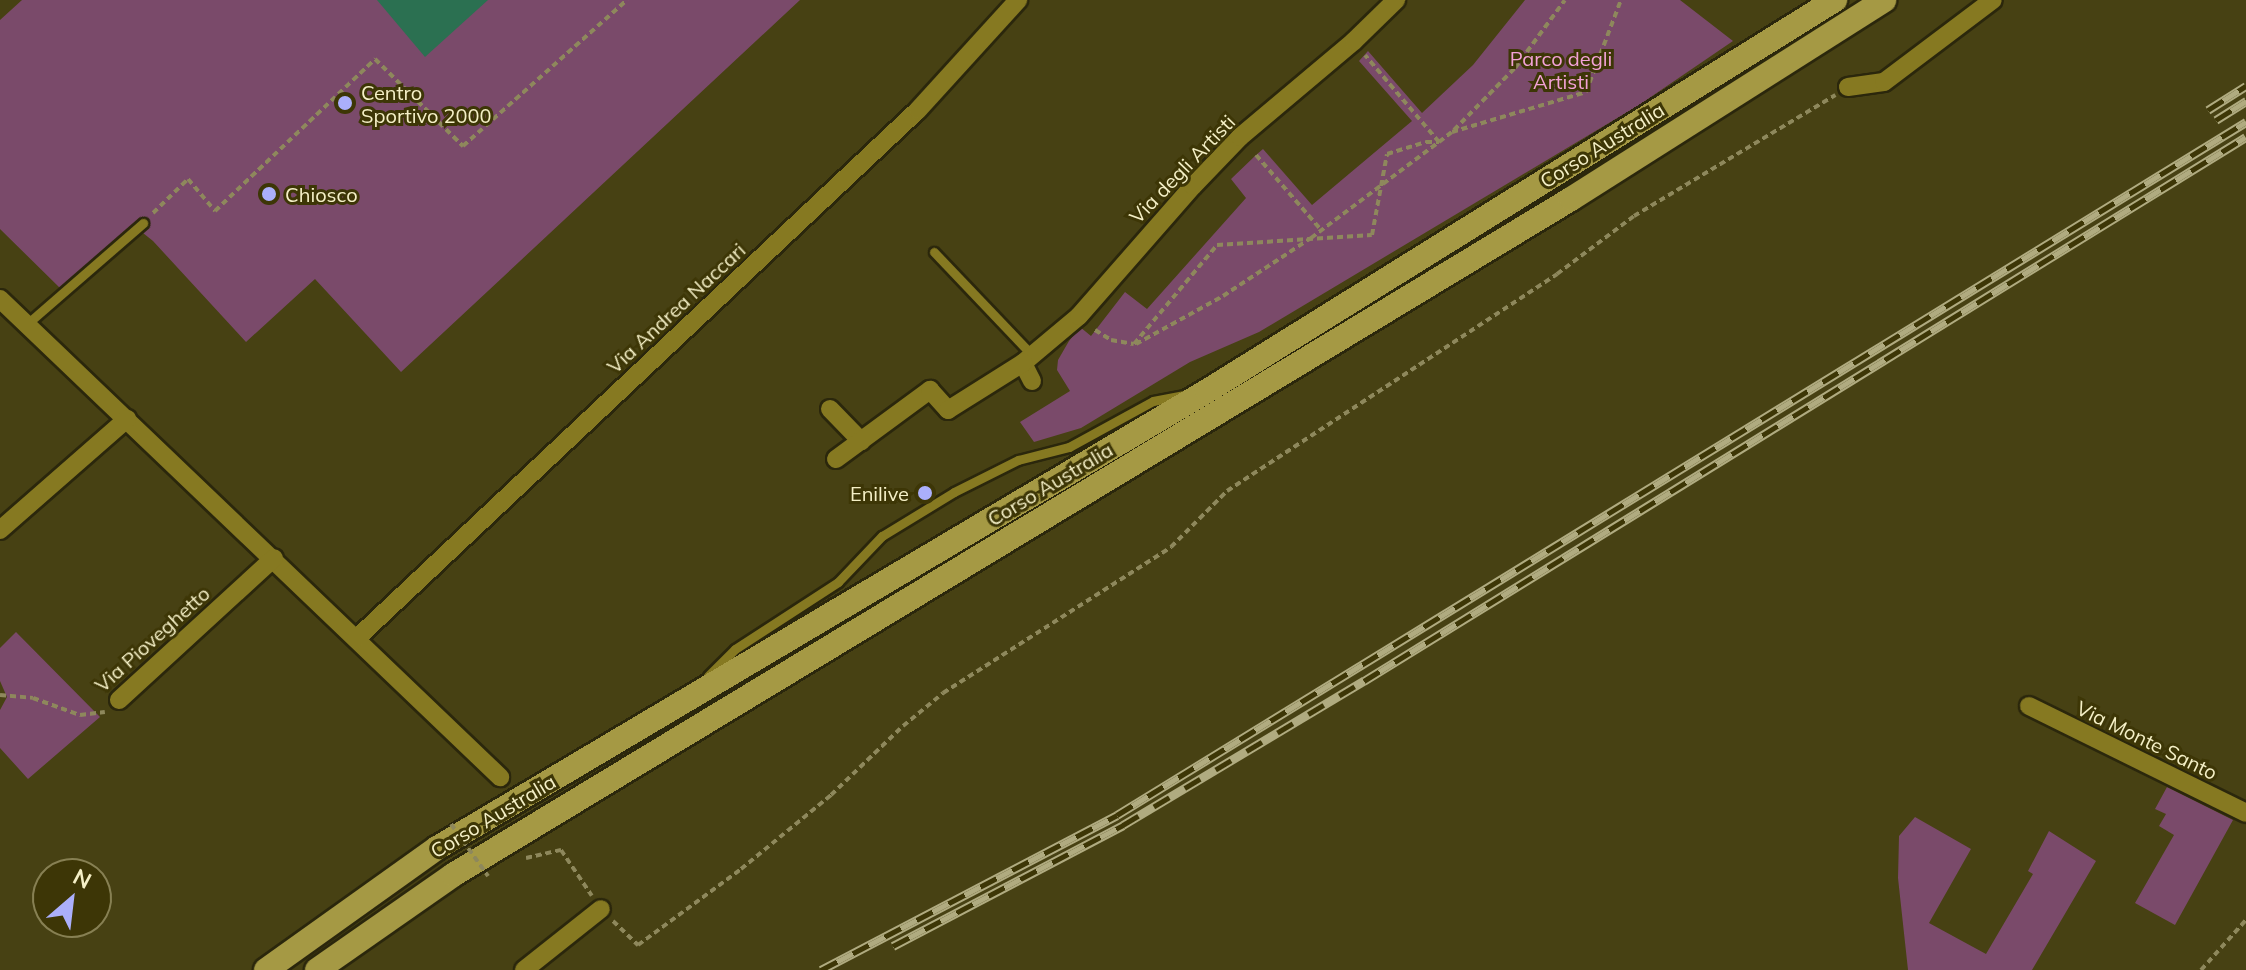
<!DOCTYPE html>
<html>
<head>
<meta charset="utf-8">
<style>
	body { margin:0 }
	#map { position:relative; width:2246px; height:970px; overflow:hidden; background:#474113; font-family:Mulish,sans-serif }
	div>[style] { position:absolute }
	.green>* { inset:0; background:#7a4a6a }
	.water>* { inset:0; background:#2b7051 }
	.path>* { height:4px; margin-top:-2px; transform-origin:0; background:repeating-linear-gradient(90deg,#8e885c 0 6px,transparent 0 10px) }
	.roads { filter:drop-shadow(2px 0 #2b270c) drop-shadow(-2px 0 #2b270c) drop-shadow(0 2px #2b270c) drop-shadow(0 -2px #2b270c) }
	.service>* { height:9px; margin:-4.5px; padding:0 4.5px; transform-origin:4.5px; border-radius:4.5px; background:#867921 }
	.minor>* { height:18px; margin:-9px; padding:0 9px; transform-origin:9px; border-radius:9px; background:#867921 }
	.trunk>* { height:24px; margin:-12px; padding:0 12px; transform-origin:12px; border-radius:12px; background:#a59944 }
	.rail>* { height:9px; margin-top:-4.5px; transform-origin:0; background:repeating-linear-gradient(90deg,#3d3606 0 18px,#b0ab80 0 36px); box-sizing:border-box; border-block:2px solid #b0ab80 }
	.path-bridge>* { height:4px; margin-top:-2px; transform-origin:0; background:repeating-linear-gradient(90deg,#8e885c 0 6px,transparent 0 10px) }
	.dots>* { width:22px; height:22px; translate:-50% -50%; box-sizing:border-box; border:4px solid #3d3606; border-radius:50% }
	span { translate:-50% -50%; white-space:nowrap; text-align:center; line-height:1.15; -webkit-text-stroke:6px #3d3606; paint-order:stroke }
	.park-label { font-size:20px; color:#f3a2d7 }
	.poi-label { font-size:20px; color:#f5f0c7 }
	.left { translate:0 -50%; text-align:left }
	.right { translate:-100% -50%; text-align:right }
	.street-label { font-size:20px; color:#f5f0c7 }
	.north { position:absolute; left:32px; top:858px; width:80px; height:80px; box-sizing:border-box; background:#3d3606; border:2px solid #878053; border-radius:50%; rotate:28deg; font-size:22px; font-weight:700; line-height:32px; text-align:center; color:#f5f0c7 }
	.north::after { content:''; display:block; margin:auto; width:28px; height:36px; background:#abaffb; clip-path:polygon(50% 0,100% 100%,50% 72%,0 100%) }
</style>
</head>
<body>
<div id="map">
	<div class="green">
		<i style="clip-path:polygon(22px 0,800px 0,401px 372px,315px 279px,246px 342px,153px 241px,133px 225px,62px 290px,0 229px,0 20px)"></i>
		<i style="clip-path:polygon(1525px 0,1680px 0,1733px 41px,1639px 105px,1259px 332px,1190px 362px,1081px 428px,1034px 442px,1020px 422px,1070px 391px,1057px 370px,1058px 360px,1069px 341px,1080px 327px,1091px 336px,1125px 292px,1147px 309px,1246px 198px,1231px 179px,1256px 155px,1263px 149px,1312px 205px,1412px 121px,1359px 61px,1368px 51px,1422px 113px,1473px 65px)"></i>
		<i style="clip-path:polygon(16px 632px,100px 717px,28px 779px,0 748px,0 710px,7px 697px,0 681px,0 648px)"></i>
		<i style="clip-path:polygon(2167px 787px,2233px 820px,2175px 925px,2135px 903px,2174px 835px,2159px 826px,2166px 814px,2155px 809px)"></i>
		<i style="clip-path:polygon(1915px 817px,1971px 849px,1929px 923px,1986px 954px,2033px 874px,2028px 871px,2049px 831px,2096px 861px,2032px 970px,1908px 970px,1898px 878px,1899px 836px)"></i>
	</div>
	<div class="water">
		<i style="clip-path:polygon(377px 0,488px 0,425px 57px)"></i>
	</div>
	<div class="path">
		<i style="left:1454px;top:130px;width:87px;rotate:-45.5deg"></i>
		<i style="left:1515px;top:68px;width:84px;rotate:-53.7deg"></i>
		<i style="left:1256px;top:155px;width:101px;rotate:49deg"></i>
		<i style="left:153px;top:213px;width:49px;rotate:-44.2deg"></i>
		<i style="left:188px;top:179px;width:42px;rotate:49.8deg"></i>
		<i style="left:215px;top:211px;width:221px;rotate:-43.5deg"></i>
		<i style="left:375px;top:59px;width:124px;rotate:44.7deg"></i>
		<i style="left:463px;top:146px;width:220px;rotate:-41.7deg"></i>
		<i style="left:1095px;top:330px;width:19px;rotate:32deg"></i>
		<i style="left:1111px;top:340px;width:23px;rotate:10deg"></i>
		<i style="left:1134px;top:344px;width:129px;rotate:-50deg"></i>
		<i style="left:1217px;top:245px;width:155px;rotate:-3.7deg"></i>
		<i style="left:1372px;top:235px;width:82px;rotate:-79.5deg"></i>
		<i style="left:1387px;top:154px;width:41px;rotate:-17.1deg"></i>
		<i style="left:1426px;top:142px;width:13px"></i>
		<i style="left:1439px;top:142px;width:16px;rotate:-38deg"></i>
		<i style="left:1452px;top:132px;width:140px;rotate:-16.6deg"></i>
		<i style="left:1586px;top:92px;width:98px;rotate:-69.2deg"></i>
		<i style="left:1136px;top:344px;width:99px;rotate:-28.9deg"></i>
		<i style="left:1223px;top:296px;width:105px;rotate:-33.4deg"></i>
		<i style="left:1311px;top:238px;width:160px;rotate:-36.9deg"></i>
		<i style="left:1439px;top:142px;width:114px;rotate:-130.4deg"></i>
		<i style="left:0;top:695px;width:33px;rotate:5deg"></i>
		<i style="left:33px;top:698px;width:50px;rotate:19.9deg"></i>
		<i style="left:80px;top:715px;width:25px;rotate:-7deg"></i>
		<i style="left:526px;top:858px;width:36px;rotate:-13deg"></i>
		<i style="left:561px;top:850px;width:55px;rotate:56deg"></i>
		<i style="left:613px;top:921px;width:35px;rotate:44deg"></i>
		<i style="left:638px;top:945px;width:128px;rotate:-36.4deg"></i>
		<i style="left:741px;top:869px;width:117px;rotate:-39.4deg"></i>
		<i style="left:831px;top:795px;width:100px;rotate:-43.8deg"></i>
		<i style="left:903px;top:726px;width:52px;rotate:-39.5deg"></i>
		<i style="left:943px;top:693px;width:271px;rotate:-32.6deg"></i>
		<i style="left:1171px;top:547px;width:79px;rotate:-45deg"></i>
		<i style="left:1227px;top:491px;width:395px;rotate:-33.3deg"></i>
		<i style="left:1557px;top:274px;width:96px;rotate:-37deg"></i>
		<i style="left:1634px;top:216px;width:235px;rotate:-31deg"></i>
		<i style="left:2201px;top:970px;width:67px;rotate:-48deg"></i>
	</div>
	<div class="roads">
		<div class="service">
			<i style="left:934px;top:252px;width:144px;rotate:46.4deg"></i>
			<i style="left:27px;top:324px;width:154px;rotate:-41deg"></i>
			<i style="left:708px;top:676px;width:38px;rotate:-45deg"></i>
			<i style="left:735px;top:649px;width:123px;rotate:-33deg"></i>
			<i style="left:838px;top:582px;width:64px;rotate:-46.3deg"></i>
			<i style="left:882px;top:536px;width:84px;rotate:-31.4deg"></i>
			<i style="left:954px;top:492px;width:72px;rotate:-26.6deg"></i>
			<i style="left:1018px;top:460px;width:53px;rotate:-14.3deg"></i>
			<i style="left:1069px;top:447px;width:96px;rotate:-28.7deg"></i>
			<i style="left:1153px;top:401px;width:32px;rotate:-11deg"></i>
		</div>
		<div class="minor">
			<i style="left:1848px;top:87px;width:36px;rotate:-8deg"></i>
			<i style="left:1884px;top:82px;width:136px;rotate:-37deg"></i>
			<i style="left:0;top:299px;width:692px;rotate:43.71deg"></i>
			<i style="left:1032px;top:381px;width:20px;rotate:-117deg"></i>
			<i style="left:1023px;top:363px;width:73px;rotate:-40deg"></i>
			<i style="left:1079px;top:316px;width:173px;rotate:-48.8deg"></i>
			<i style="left:1193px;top:186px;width:68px;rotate:-46.2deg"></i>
			<i style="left:1240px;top:137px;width:149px;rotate:-40.1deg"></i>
			<i style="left:1354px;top:41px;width:59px;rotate:-44.3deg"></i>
			<i style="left:830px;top:409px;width:45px;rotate:45.9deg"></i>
			<i style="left:836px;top:459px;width:117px;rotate:-36.3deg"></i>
			<i style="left:930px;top:390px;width:27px;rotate:48deg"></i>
			<i style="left:948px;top:410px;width:89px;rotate:-32.1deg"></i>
			<i style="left:0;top:530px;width:169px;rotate:-41.2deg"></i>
			<i style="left:356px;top:639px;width:772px;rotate:-43.27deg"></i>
			<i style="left:918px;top:110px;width:149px;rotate:-47.7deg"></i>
			<i style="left:119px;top:700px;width:210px;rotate:-42.5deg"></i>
			<i style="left:2029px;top:706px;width:242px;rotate:26.2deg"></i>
			<i style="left:524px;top:970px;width:98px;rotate:-38.4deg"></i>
		</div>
		<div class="trunk">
			<i style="left:266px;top:970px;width:210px;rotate:-35.5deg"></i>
			<i style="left:437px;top:848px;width:895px;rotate:-30.69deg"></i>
			<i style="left:1207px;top:391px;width:740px;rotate:-31.91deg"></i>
			<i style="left:317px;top:970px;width:166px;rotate:-34.9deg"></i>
			<i style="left:453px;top:875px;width:1306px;rotate:-31.16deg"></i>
			<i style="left:1571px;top:199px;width:371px;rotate:-32.4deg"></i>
		</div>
	</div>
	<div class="rail">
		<i style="left:2208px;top:110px;width:45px;rotate:-32.3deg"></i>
		<i style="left:2216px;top:120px;width:36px;rotate:-32deg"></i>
		<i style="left:893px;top:946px;width:260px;rotate:-27.7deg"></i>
		<i style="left:1123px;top:825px;width:281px;rotate:-30.9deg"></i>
		<i style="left:1364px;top:681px;width:1036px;rotate:-31.67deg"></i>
		<i style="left:821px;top:970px;width:334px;rotate:-27.6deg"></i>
		<i style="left:1117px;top:815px;width:1325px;rotate:-31.54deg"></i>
	</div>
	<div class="path-bridge">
		<i style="left:451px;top:824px;width:64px;rotate:54.6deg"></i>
	</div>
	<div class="dots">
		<i style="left:345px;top:103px;background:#abaffb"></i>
		<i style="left:269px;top:194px;background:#abaffb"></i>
		<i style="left:925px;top:493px;background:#abaffb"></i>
	</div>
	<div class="park-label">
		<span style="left:1561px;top:70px">Parco degli<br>Artisti</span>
	</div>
	<div class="poi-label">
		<span class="left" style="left:361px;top:104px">Centro<br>Sportivo 2000</span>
		<span class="left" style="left:285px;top:194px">Chiosco</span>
		<span class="right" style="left:909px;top:493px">Enilive</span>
	</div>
	<div class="street-label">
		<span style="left:1602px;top:145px;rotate:-32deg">Corso Australia</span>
		<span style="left:1182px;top:169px;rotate:-46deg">Via degli Artisti</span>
		<span style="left:676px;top:308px;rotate:-43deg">Via Andrea Naccari</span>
		<span style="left:1050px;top:484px;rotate:-31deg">Corso Australia</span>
		<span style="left:152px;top:639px;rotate:-42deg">Via Pioveghetto</span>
		<span style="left:2147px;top:740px;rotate:26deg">Via Monte Santo</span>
		<span style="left:493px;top:816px;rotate:-31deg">Corso Australia</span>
	</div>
	<div class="north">N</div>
</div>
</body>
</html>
